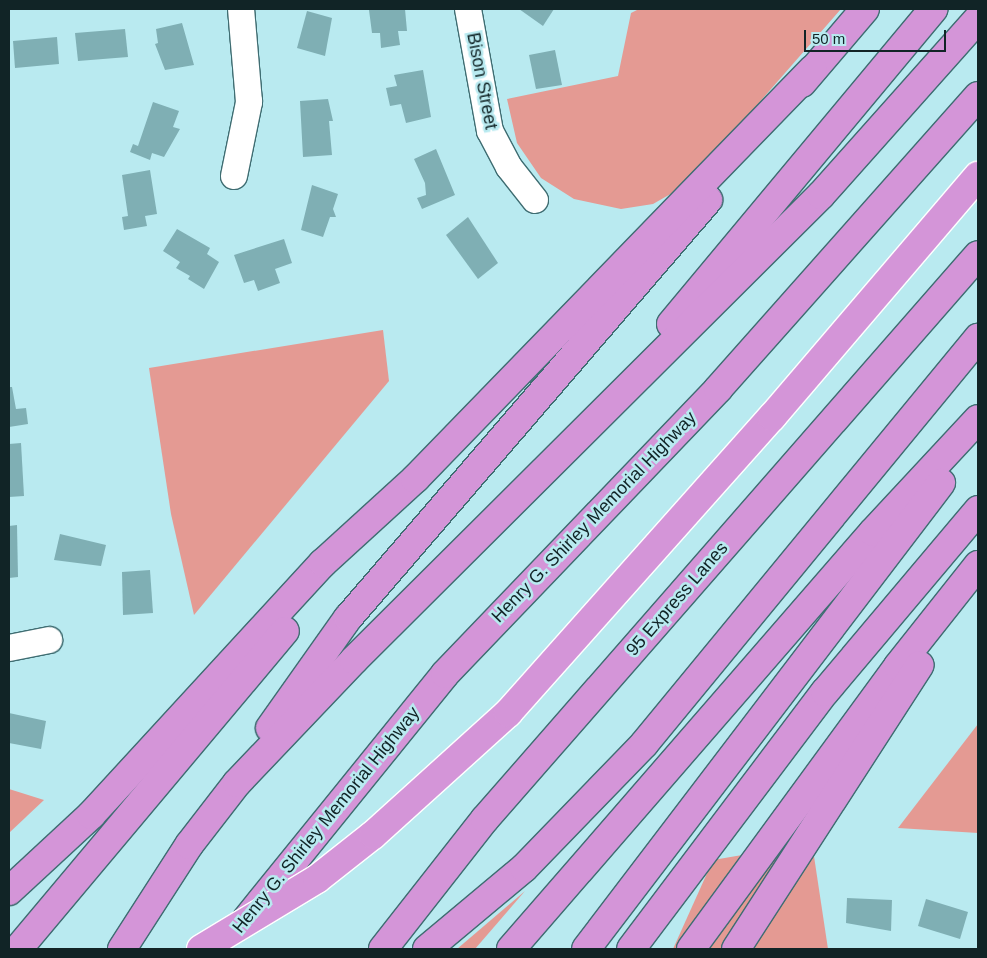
<!DOCTYPE html>
<html>
<head>
<meta charset="utf-8">
<style>
	body { margin:0 }
	#map { position:relative; width:987px; height:958px; overflow:hidden; background:#b9eaf0; font-family:Arial,sans-serif }
	div>[style] { position:absolute }
	.green>* { inset:0; background:#e49a93 }
	.building>* { inset:0; background:#7fafb4 }
	.roads { filter:drop-shadow(1px 0 #3f6d72) drop-shadow(-1px 0 #3f6d72) drop-shadow(0 1px #3f6d72) drop-shadow(0 -1px #3f6d72) }
	.minor>* { height:26px; margin:-13px; padding:0 13px; transform-origin:13px; border-radius:13px; background:#fff }
	.highway>* { height:28px; margin:-14px; padding:0 14px; transform-origin:14px; border-radius:14px; background:#d495d8 }
	.bridges { filter:drop-shadow(1px 0 #fff) drop-shadow(-1px 0 #fff) drop-shadow(0 1px #fff) drop-shadow(0 -1px #fff) }
	.highway-bridge>* { height:28px; margin:-14px; padding:0 14px; transform-origin:14px; border-radius:14px; background:#d495d8 }
	span { translate:-50% -50%; white-space:nowrap; text-align:center; line-height:1.15; -webkit-text-stroke:5px #b9eaf0; paint-order:stroke }
	.street-label { font-size:18px; color:#112426 }
	.frame { position:absolute; inset:0; border:10px solid #112426; pointer-events:none }
	.scale { position:absolute; left:804px; top:30px; width:142px; height:22px; box-sizing:border-box; border:2px solid #112426; border-top:0; padding-left:6px; font-size:15px; line-height:18px; white-space:nowrap; color:#112426; -webkit-text-stroke:4px #b9eaf0; paint-order:stroke }
</style>
</head>
<body>
<div id="map">
	<div class="green">
		<i style="clip-path:polygon(639px 9px,841px 9px,688px 184px,653px 204px,621px 209px,574px 199px,541px 178px,517px 143px,507px 99px,618px 76px,631px 13px)"></i>
		<i style="clip-path:polygon(383px 330px,389px 381px,194px 615px,171px 514px,149px 368px)"></i>
		<i style="clip-path:polygon(978px 724px,978px 833px,898px 828px)"></i>
		<i style="clip-path:polygon(9px 789px,44px 800px,9px 833px)"></i>
		<i style="clip-path:polygon(812px 843px,828px 949px,673px 949px,713px 860px)"></i>
		<i style="clip-path:polygon(525px 891px,475px 949px,457px 949px)"></i>
	</div>
	<div class="building">
		<i style="clip-path:polygon(405px 9px,407px 31px,398px 31px,400px 45px,381px 48px,380px 33px,372px 33px,369px 10px)"></i>
		<i style="clip-path:polygon(519px 9px,554px 9px,543px 26px)"></i>
		<i style="clip-path:polygon(307px 11px,332px 18px,325px 56px,297px 48px)"></i>
		<i style="clip-path:polygon(182px 23px,194px 65px,165px 70px,155px 44px,158px 43px,156px 29px)"></i>
		<i style="clip-path:polygon(125px 29px,128px 57px,78px 61px,75px 33px)"></i>
		<i style="clip-path:polygon(57px 37px,59px 64px,15px 68px,13px 41px)"></i>
		<i style="clip-path:polygon(555px 50px,562px 85px,536px 89px,529px 55px)"></i>
		<i style="clip-path:polygon(423px 70px,431px 117px,406px 123px,401px 104px,390px 106px,386px 88px,397px 86px,394px 75px)"></i>
		<i style="clip-path:polygon(328px 99px,333px 121px,329px 121px,332px 155px,303px 157px,300px 101px)"></i>
		<i style="clip-path:polygon(153px 102px,179px 111px,173px 127px,180px 129px,164px 157px,152px 153px,150px 160px,130px 152px,133px 144px,138px 146px)"></i>
		<i style="clip-path:polygon(436px 149px,455px 195px,422px 209px,417px 198px,426px 195px,425px 183px,414px 159px)"></i>
		<i style="clip-path:polygon(150px 170px,157px 214px,145px 216px,147px 226px,124px 230px,122px 217px,128px 216px,122px 175px)"></i>
		<i style="clip-path:polygon(312px 185px,338px 194px,333px 209px,336px 217px,330px 217px,323px 237px,301px 230px)"></i>
		<i style="clip-path:polygon(468px 217px,498px 263px,478px 279px,446px 235px)"></i>
		<i style="clip-path:polygon(177px 229px,210px 248px,207px 254px,219px 262px,204px 289px,188px 279px,190px 276px,176px 268px,180px 262px,163px 251px)"></i>
		<i style="clip-path:polygon(284px 239px,292px 263px,275px 269px,280px 283px,258px 291px,254px 280px,244px 283px,234px 255px)"></i>
		<i style="clip-path:polygon(9px 387px,12px 387px,16px 409px,26px 408px,28px 424px,9px 427px)"></i>
		<i style="clip-path:polygon(21px 443px,24px 496px,9px 497px,9px 444px)"></i>
		<i style="clip-path:polygon(17px 525px,18px 577px,9px 578px,9px 526px)"></i>
		<i style="clip-path:polygon(60px 534px,106px 545px,101px 566px,54px 560px)"></i>
		<i style="clip-path:polygon(150px 570px,153px 613px,123px 615px,122px 572px)"></i>
		<i style="clip-path:polygon(9px 713px,46px 721px,41px 749px,9px 743px)"></i>
		<i style="clip-path:polygon(847px 898px,892px 900px,891px 931px,846px 923px)"></i>
		<i style="clip-path:polygon(926px 899px,968px 912px,960px 939px,918px 926px)"></i>
	</div>
	<div class="roads">
		<div class="minor">
			<i style="left:468px;top:9px;width:124px;rotate:79.8deg"></i>
			<i style="left:490px;top:131px;width:41px;rotate:62.2deg"></i>
			<i style="left:509px;top:167px;width:42px;rotate:51.8deg"></i>
			<i style="left:234px;top:176px;width:76px;rotate:-78.5deg"></i>
			<i style="left:249px;top:102px;width:93px;rotate:-94.9deg"></i>
			<i style="left:9px;top:648px;width:41px;rotate:-11.3deg"></i>
		</div>
		<div class="highway">
			<i style="left:802px;top:83px;width:97px;rotate:-49.6deg"></i>
			<i style="left:671px;top:324px;width:410px;rotate:-50.2deg"></i>
			<i style="left:270px;top:728px;width:135px;rotate:-54.7deg"></i>
			<i style="left:348px;top:618px;width:552px;rotate:-49.26deg"></i>
			<i style="left:9px;top:891px;width:112px;rotate:-42.8deg"></i>
			<i style="left:91px;top:815px;width:343px;rotate:-47.4deg"></i>
			<i style="left:323px;top:563px;width:125px;rotate:-42.4deg"></i>
			<i style="left:415px;top:479px;width:571px;rotate:-45.85deg"></i>
			<i style="left:246px;top:920px;width:316px;rotate:-51deg"></i>
			<i style="left:445px;top:674px;width:395px;rotate:-46.2deg"></i>
			<i style="left:718px;top:389px;width:392px;rotate:-48.4deg"></i>
			<i style="left:18px;top:949px;width:415px;rotate:-50deg"></i>
			<i style="left:122px;top:949px;width:124px;rotate:-57.2deg"></i>
			<i style="left:189px;top:845px;width:78px;rotate:-52.3deg"></i>
			<i style="left:237px;top:783px;width:170px;rotate:-46.4deg"></i>
			<i style="left:354px;top:660px;width:659px;rotate:-44.88deg"></i>
			<i style="left:821px;top:195px;width:236px;rotate:-48.3deg"></i>
			<i style="left:383px;top:949px;width:165px;rotate:-51.9deg"></i>
			<i style="left:485px;top:819px;width:749px;rotate:-48.84deg"></i>
			<i style="left:427px;top:949px;width:126px;rotate:-39.9deg"></i>
			<i style="left:524px;top:868px;width:173px;rotate:-45.9deg"></i>
			<i style="left:644px;top:744px;width:526px;rotate:-50.56deg"></i>
			<i style="left:511px;top:949px;width:552px;rotate:-49.04deg"></i>
			<i style="left:873px;top:532px;width:154px;rotate:-47.1deg"></i>
			<i style="left:586px;top:949px;width:586px;rotate:-52.7deg"></i>
			<i style="left:631px;top:949px;width:322px;rotate:-53deg"></i>
			<i style="left:825px;top:692px;width:238px;rotate:-49.9deg"></i>
			<i style="left:691px;top:949px;width:351px;rotate:-53.8deg"></i>
			<i style="left:898px;top:666px;width:129px;rotate:-51.6deg"></i>
			<i style="left:736px;top:949px;width:338px;rotate:-57.1deg"></i>
		</div>
	</div>
	<div class="bridges">
		<div class="highway-bridge">
			<i style="left:201px;top:949px;width:135px;rotate:-31.1deg"></i>
			<i style="left:317px;top:879px;width:71px;rotate:-38.2deg"></i>
			<i style="left:373px;top:835px;width:182px;rotate:-42.1deg"></i>
			<i style="left:508px;top:713px;width:397px;rotate:-48.3deg"></i>
			<i style="left:772px;top:417px;width:317px;rotate:-49.5deg"></i>
		</div>
	</div>
	<div class="street-label">
		<span style="left:482px;top:81px;rotate:79deg">Bison Street</span>
		<span style="left:594px;top:517px;rotate:-46deg">Henry G. Shirley Memorial Highway</span>
		<span style="left:677px;top:599px;rotate:-49deg">95 Express Lanes</span>
		<span style="left:326px;top:820px;rotate:-51deg">Henry G. Shirley Memorial Highway</span>
	</div>
	<div class="frame"></div>
	<div class="scale">50 m</div>
</div>
</body>
</html>
